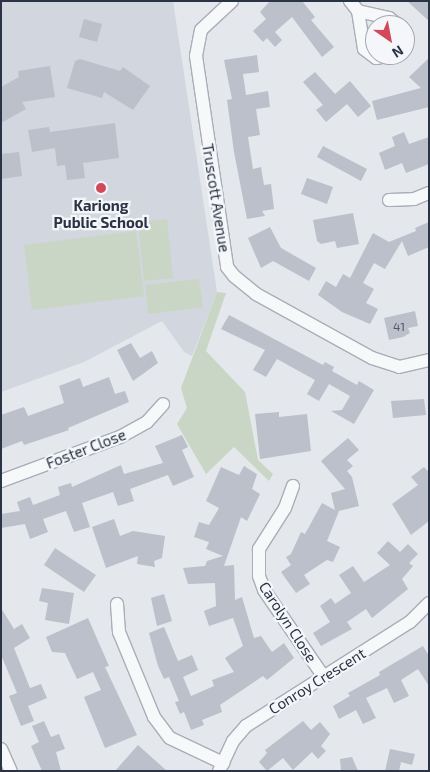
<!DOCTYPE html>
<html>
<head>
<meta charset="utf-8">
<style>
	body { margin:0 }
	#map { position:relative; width:430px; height:772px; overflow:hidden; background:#e4e7ec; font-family:"Exo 2",sans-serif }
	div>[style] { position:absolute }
	.built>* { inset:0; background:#d2d6de }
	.green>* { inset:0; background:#c9d6c5 }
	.building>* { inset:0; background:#bbc0ca }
	.roads { filter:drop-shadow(1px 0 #a9aeb7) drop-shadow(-1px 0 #a9aeb7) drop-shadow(0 1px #a9aeb7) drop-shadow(0 -1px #a9aeb7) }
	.minor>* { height:12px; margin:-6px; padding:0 6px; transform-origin:6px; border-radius:6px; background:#f7f8fa }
	.dots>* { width:14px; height:14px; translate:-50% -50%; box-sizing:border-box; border:2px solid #f4f6f9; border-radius:50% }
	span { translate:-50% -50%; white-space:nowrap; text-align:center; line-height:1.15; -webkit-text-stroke:4.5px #f4f6f9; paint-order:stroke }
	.number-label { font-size:12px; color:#4f5766 }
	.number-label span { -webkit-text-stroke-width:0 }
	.street-label { font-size:15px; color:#2b3445 }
	.poi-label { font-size:15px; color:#2b3445; font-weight:700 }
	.frame { position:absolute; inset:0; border:2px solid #2b3445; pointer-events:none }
	.north { position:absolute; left:365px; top:15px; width:50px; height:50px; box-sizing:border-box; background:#f4f6f9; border:1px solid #a4a8b1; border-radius:50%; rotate:147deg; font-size:14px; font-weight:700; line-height:20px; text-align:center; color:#2b3445 }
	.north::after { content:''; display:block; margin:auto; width:18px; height:22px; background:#d1495b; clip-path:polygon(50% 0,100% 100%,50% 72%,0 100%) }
</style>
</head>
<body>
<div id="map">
	<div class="built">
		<i style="clip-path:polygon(1px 1px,173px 1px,217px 292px,192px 356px,184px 352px,162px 321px,84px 362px,1px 392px)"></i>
	</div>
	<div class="green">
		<i style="clip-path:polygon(167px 219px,173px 278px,144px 281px,138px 222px)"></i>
		<i style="clip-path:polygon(136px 231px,144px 296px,32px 310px,24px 245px)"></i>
		<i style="clip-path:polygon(199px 279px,203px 307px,148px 314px,145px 285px)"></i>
		<i style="clip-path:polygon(217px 292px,226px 293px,206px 351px,245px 392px,258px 460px,273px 474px,269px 481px,234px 447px,206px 474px,177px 424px,187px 408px,181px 388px)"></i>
	</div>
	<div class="building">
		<i style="clip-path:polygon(270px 1px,302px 1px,315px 17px,311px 20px,334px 47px,322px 57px,292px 17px,275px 32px,282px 40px,275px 47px,267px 38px,263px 42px,253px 31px,266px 19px,260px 12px)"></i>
		<i style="clip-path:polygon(407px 1px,429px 1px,429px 21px)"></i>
		<i style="clip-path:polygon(84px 19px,102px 24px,97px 42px,79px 37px)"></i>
		<i style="clip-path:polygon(257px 55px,259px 72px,243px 74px,246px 95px,268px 91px,270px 107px,256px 109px,260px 135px,248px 137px,253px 169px,261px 167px,264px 185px,271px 184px,274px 209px,262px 211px,265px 216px,247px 219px,234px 152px,227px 100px,232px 99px,224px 60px)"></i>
		<i style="clip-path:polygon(429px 58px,429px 107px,377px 120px,372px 101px,421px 88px,409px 77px)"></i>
		<i style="clip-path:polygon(80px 59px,120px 71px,123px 67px,150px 86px,133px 110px,104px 92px,102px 98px,67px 88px,75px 61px)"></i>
		<i style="clip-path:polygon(50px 66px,55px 97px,22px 102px,26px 109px,1px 123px,1px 87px,19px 77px,18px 71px)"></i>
		<i style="clip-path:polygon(315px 72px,335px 94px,350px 81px,371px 106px,358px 117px,347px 104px,326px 122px,316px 110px,323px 105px,303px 82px)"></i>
		<i style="clip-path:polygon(115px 123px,119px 158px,83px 163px,85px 178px,67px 180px,65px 165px,57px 166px,55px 148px,32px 152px,28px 130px,49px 127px,50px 132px)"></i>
		<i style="clip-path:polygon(404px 132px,409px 144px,429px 137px,429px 164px,406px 173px,402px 163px,385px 170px,379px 153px,395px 146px,392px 137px)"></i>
		<i style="clip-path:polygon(323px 146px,367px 169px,361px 181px,317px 157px)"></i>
		<i style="clip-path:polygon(19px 152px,22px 176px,1px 179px,1px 154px)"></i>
		<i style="clip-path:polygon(307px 178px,333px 187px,327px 204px,301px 194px)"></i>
		<i style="clip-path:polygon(353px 213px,359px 244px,337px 248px,335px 241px,321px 244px,317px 241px,313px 220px)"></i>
		<i style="clip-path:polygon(429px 222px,429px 247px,408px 256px,402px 241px,385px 269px,374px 263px,363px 283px,374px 289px,366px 303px,378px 309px,370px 324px,342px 312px,318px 295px,326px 281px,336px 287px,343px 274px,350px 278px,373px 233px,389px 242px,416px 231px,415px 228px)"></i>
		<i style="clip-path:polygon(270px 227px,281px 248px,316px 268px,309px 281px,273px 261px,261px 268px,248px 238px)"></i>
		<i style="clip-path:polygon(415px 311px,418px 326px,408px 328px,410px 333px,403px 337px,389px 340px,384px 318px)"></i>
		<i style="clip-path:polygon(229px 315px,323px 365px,325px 362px,334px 367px,332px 371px,357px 385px,359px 381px,374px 390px,354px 424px,331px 411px,342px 410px,350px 396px,329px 384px,319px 401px,307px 394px,315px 380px,277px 359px,266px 377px,253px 370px,265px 350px,221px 329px)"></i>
		<i style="clip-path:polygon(131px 343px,140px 358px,152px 351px,158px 363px,133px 381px,117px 350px)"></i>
		<i style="clip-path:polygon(109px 377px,115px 394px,125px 391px,129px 402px,68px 428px,69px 430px,24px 445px,22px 441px,1px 449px,1px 415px,24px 407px,28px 416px,64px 403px,59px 386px,80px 378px,83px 387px)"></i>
		<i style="clip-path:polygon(424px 399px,426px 415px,393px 418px,391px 401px)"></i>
		<i style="clip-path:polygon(279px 412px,279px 417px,307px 414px,311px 451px,260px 459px,255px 414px)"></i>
		<i style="clip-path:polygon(182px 435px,188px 447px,182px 450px,194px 477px,173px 486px,168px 475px,130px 489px,134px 501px,118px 506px,113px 492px,82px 503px,90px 527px,74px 532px,66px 511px,43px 519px,48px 532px,30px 539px,25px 524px,1px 528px,1px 514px,20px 511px,17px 502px,30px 497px,33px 505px,60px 495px,58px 487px,71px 483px,72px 487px,121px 465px,124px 474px,163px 463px,155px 446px)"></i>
		<i style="clip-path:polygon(348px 438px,359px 450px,347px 460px,353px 466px,347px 471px,352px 477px,359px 506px,339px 511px,327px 541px,340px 547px,333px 562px,327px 560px,304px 575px,310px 584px,296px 593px,281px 572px,291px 565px,286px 557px,291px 554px,301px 532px,305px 534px,322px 503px,335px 510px,331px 493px,345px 489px,321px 461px)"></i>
		<i style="clip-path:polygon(244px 466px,257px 474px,252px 489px,260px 494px,247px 521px,241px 517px,224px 566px,234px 565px,235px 600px,242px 597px,254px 638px,261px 636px,272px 652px,284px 643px,294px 658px,267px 680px,263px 676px,220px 705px,222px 712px,202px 720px,204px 725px,191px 730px,184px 712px,180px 714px,175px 702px,179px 701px,169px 677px,164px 679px,158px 666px,149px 633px,164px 627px,178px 661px,192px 655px,198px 670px,183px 677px,191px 696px,214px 686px,212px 680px,234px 672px,225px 658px,243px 646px,233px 618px,209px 626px,204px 611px,216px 606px,215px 583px,188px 584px,183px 568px,205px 566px,207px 561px,223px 556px,206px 549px,209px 542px,194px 537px,199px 522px,209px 525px,219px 508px,206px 501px,221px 467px,239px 475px)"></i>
		<i style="clip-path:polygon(424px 467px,429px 472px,429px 521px,411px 535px,392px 504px,418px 485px,411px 477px)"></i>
		<i style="clip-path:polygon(114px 519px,120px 536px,133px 531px,165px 536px,162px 558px,154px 561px,155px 567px,137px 564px,138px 556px,106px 568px,92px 527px)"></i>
		<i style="clip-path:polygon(388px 541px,400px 552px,408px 544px,418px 554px,409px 563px,413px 566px,402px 579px,408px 589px,372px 618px,366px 609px,347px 622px,352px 629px,321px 646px,313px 633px,330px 622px,320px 606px,331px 598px,335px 604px,351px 593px,339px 575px,353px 566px,364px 582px,390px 565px,377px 553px)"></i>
		<i style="clip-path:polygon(55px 548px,96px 575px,84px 592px,44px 565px)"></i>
		<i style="clip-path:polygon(42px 588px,74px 593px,69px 624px,45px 620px,48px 603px,39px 601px)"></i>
		<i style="clip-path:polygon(164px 594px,172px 621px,157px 626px,151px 598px)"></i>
		<i style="clip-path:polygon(1px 608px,14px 629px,22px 624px,30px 638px,14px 648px,30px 688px,41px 684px,47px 698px,28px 706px,34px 721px,21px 726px,9px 696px,17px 693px,1px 655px)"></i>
		<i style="clip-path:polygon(88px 618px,109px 666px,105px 667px,137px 735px,105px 748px,84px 697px,101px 690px,93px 672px,77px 679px,65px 653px,52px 652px,46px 637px)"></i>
		<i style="clip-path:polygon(423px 646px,429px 656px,429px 686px,418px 669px,401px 680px,409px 696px,394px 703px,387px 688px,366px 698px,376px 718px,363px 724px,356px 710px,339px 719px,333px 706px,350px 696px,348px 693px,380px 675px,379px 672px)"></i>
		<i style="clip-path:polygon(44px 721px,51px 737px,59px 734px,65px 749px,56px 752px,61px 771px,42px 771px,31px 746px,39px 742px,32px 726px)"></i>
		<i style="clip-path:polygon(303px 721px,311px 730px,320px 722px,330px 734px,321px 746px,326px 751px,318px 759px,312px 752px,293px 770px,283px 758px,267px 771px,259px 762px,267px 753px,265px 750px)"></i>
		<i style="clip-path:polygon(138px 745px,167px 771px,115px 771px)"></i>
		<i style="clip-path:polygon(390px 749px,415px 754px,412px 765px,401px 762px,399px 771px,385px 771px)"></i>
		<i style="clip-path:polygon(352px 757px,358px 771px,341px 771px,340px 759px)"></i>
	</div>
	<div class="roads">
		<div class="minor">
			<i style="left:232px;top:1px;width:42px;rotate:136.9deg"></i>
			<i style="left:201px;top:30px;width:26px;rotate:101deg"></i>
			<i style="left:196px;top:56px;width:213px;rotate:81.6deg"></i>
			<i style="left:227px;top:267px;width:11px;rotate:52deg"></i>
			<i style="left:234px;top:276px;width:28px;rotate:39deg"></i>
			<i style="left:256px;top:294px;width:132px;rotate:28.9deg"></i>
			<i style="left:372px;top:358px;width:28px;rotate:18deg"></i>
			<i style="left:399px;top:367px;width:31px;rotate:-13deg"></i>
			<i style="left:350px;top:1px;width:13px;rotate:51deg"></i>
			<i style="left:358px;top:11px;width:32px;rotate:13deg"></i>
			<i style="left:389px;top:18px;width:11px;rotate:38deg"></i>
			<i style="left:358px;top:11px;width:38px;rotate:81deg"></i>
			<i style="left:364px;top:49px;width:15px;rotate:37deg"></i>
			<i style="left:376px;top:58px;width:18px;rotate:-9deg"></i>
			<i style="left:389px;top:200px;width:25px;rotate:-2deg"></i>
			<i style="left:414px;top:199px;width:16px;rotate:-22deg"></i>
			<i style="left:1px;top:481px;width:127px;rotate:-20.3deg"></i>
			<i style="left:120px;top:437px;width:31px;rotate:-29deg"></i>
			<i style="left:147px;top:422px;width:24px;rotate:-48deg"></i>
			<i style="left:293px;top:486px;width:23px;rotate:110deg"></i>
			<i style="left:285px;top:508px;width:49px;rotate:122.4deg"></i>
			<i style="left:259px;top:549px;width:27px;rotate:90deg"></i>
			<i style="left:259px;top:576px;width:15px;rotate:70deg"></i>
			<i style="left:264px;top:590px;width:104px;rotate:55.5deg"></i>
			<i style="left:117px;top:604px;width:28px;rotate:86deg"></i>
			<i style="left:119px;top:632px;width:92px;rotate:67.6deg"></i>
			<i style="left:154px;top:717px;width:26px;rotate:53deg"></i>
			<i style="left:170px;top:738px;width:59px;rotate:25.3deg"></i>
			<i style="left:1px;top:749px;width:24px;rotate:66deg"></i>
			<i style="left:219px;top:771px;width:33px;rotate:-65deg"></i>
			<i style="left:233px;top:741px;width:20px;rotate:-49deg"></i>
			<i style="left:246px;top:726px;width:194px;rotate:-32.4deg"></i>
			<i style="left:410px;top:622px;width:27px;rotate:-45deg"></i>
		</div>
	</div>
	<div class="dots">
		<i style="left:101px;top:188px;background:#d1495b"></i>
	</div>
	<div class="number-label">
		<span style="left:399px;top:327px">41</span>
	</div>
	<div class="street-label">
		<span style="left:216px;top:198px;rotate:81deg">Truscott Avenue</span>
		<span style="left:86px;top:449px;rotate:-21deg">Foster Close</span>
		<span style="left:288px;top:622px;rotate:57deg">Carolyn Close</span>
		<span style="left:317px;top:681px;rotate:-32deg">Conroy Crescent</span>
	</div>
	<div class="poi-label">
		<span style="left:101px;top:214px">Kariong<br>Public School</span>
	</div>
	<div class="frame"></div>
	<div class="north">N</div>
</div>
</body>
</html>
